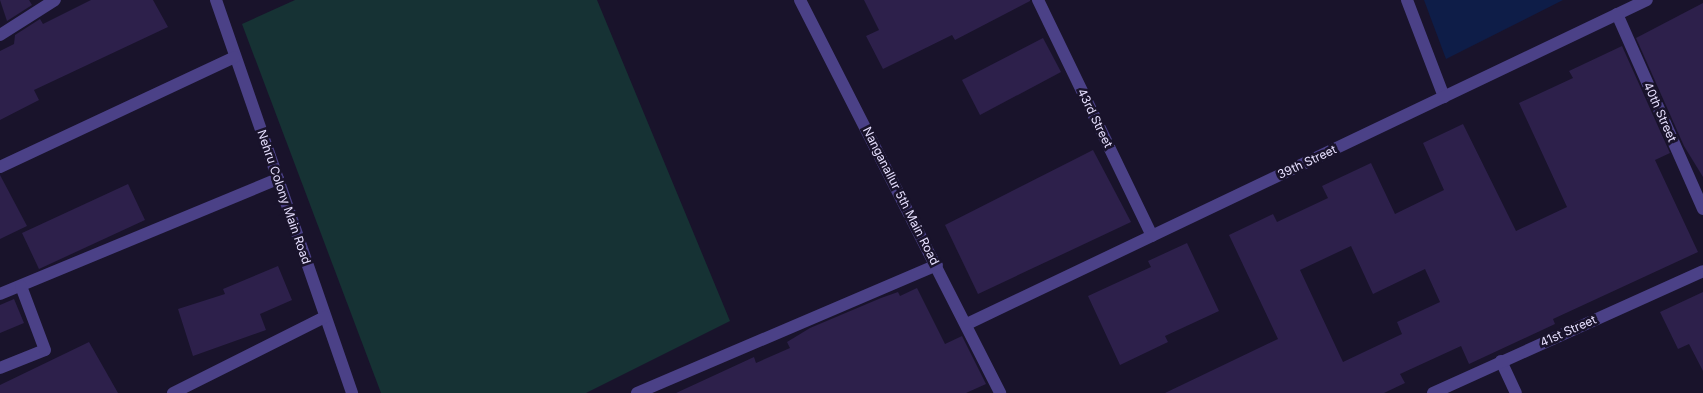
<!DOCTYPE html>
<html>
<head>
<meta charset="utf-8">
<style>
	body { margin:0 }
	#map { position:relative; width:1703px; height:393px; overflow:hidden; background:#19132b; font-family:Inter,sans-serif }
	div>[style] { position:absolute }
	.green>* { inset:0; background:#163234 }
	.water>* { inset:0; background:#0e1d48 }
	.building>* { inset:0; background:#2d204b }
	.minor>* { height:12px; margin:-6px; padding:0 6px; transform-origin:6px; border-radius:6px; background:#4b4187 }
	.tertiary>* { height:12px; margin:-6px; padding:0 6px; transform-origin:6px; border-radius:6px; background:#4b4187 }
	span { translate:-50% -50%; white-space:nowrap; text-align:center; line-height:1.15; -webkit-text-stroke:5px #19132b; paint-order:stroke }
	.street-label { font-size:12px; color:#e5defd }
</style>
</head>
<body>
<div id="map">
	<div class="green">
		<i style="clip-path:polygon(295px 0,597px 0,730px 321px,586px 393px,381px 393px,242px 24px)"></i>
	</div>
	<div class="water">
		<i style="clip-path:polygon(1424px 0,1563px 0,1446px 59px)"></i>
	</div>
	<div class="building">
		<i style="clip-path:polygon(0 0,29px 0,32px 5px,7px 21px)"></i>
		<i style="clip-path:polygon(91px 0,153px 0,168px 27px,34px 90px,39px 100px,0 120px,0 51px,14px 44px,15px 35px,40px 19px,43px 24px)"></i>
		<i style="clip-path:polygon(864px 0,1030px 0,1030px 1px,955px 40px,952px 35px,883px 69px,866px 36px,879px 30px)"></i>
		<i style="clip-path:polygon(1703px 3px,1703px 177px,1684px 146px,1636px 38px)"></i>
		<i style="clip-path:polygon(1043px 38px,1061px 72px,980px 115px,962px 80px)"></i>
		<i style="clip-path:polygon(evenodd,1622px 46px,1670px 153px,1655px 160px,1698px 252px,1553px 319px,1555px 324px,1469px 364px,1461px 346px,1400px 374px,1405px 383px,1384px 393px,1165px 393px,1278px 339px,1229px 235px,1273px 214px,1277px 222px,1328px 198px,1322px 186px,1371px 163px,1395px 214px,1444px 190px,1423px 143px,1463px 124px,1516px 231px,1567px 207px,1519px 103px,1573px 78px,1569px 71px,1622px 46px,1351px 246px,1373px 294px,1425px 269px,1440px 302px,1397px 322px,1402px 334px,1343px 362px,1300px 270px,1351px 246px)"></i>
		<i style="clip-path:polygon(1093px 150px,1131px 222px,978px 294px,945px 225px)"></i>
		<i style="clip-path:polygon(0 175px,27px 226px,0 239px)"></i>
		<i style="clip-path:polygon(128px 184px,145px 220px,39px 269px,22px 233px)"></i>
		<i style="clip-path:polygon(1187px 243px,1219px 311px,1165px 336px,1168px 342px,1120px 365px,1088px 296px,1151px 267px,1148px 261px)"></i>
		<i style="clip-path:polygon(278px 266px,292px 300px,260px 314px,266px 330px,193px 356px,178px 309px,225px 294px,223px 289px)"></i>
		<i style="clip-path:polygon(917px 288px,945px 344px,962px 336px,986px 384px,966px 393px,676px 393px,754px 357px,756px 363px,790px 348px,787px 342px,810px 328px,881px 298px,898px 292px,900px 296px)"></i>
		<i style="clip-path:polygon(1703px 292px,1703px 371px,1689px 344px,1678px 349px,1660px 312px)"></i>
		<i style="clip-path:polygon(14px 299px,24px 323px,0 333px,0 305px)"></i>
		<i style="clip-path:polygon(89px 342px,118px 393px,0 393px,0 385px)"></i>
	</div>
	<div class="minor">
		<i style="left:216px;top:0;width:416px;rotate:70.9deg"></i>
		<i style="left:1038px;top:0;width:262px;rotate:64.2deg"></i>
		<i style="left:1407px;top:0;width:104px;rotate:69.1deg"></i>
		<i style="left:1617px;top:14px;width:213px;rotate:66.2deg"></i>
		<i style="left:0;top:35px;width:65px;rotate:-32.5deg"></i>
		<i style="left:0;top:167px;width:259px;rotate:-25.1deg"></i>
		<i style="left:0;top:294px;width:301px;rotate:-22.5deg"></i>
		<i style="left:967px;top:324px;width:753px;rotate:-25.48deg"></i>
		<i style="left:1501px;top:361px;width:35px;rotate:65deg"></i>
		<i style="left:0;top:368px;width:48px;rotate:-21.8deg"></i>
		<i style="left:45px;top:350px;width:68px;rotate:-110.6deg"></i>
		<i style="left:173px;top:393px;width:170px;rotate:-26.6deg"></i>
		<i style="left:637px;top:393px;width:326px;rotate:-23.1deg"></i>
		<i style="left:1433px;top:393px;width:296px;rotate:-24.3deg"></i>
	</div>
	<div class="tertiary">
		<i style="left:800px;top:0;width:441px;rotate:63deg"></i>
	</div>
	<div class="street-label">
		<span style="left:1660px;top:112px;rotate:66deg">40th Street</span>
		<span style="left:1095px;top:118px;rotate:64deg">43rd Street</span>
		<span style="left:1307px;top:162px;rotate:-25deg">39th Street</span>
		<span style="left:901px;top:196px;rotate:63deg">Nanganallur 5th Main Road</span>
		<span style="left:284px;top:197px;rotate:71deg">Nehru Colony Main Road</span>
		<span style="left:1568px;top:331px;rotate:-24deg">41st Street</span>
	</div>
</div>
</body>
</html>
